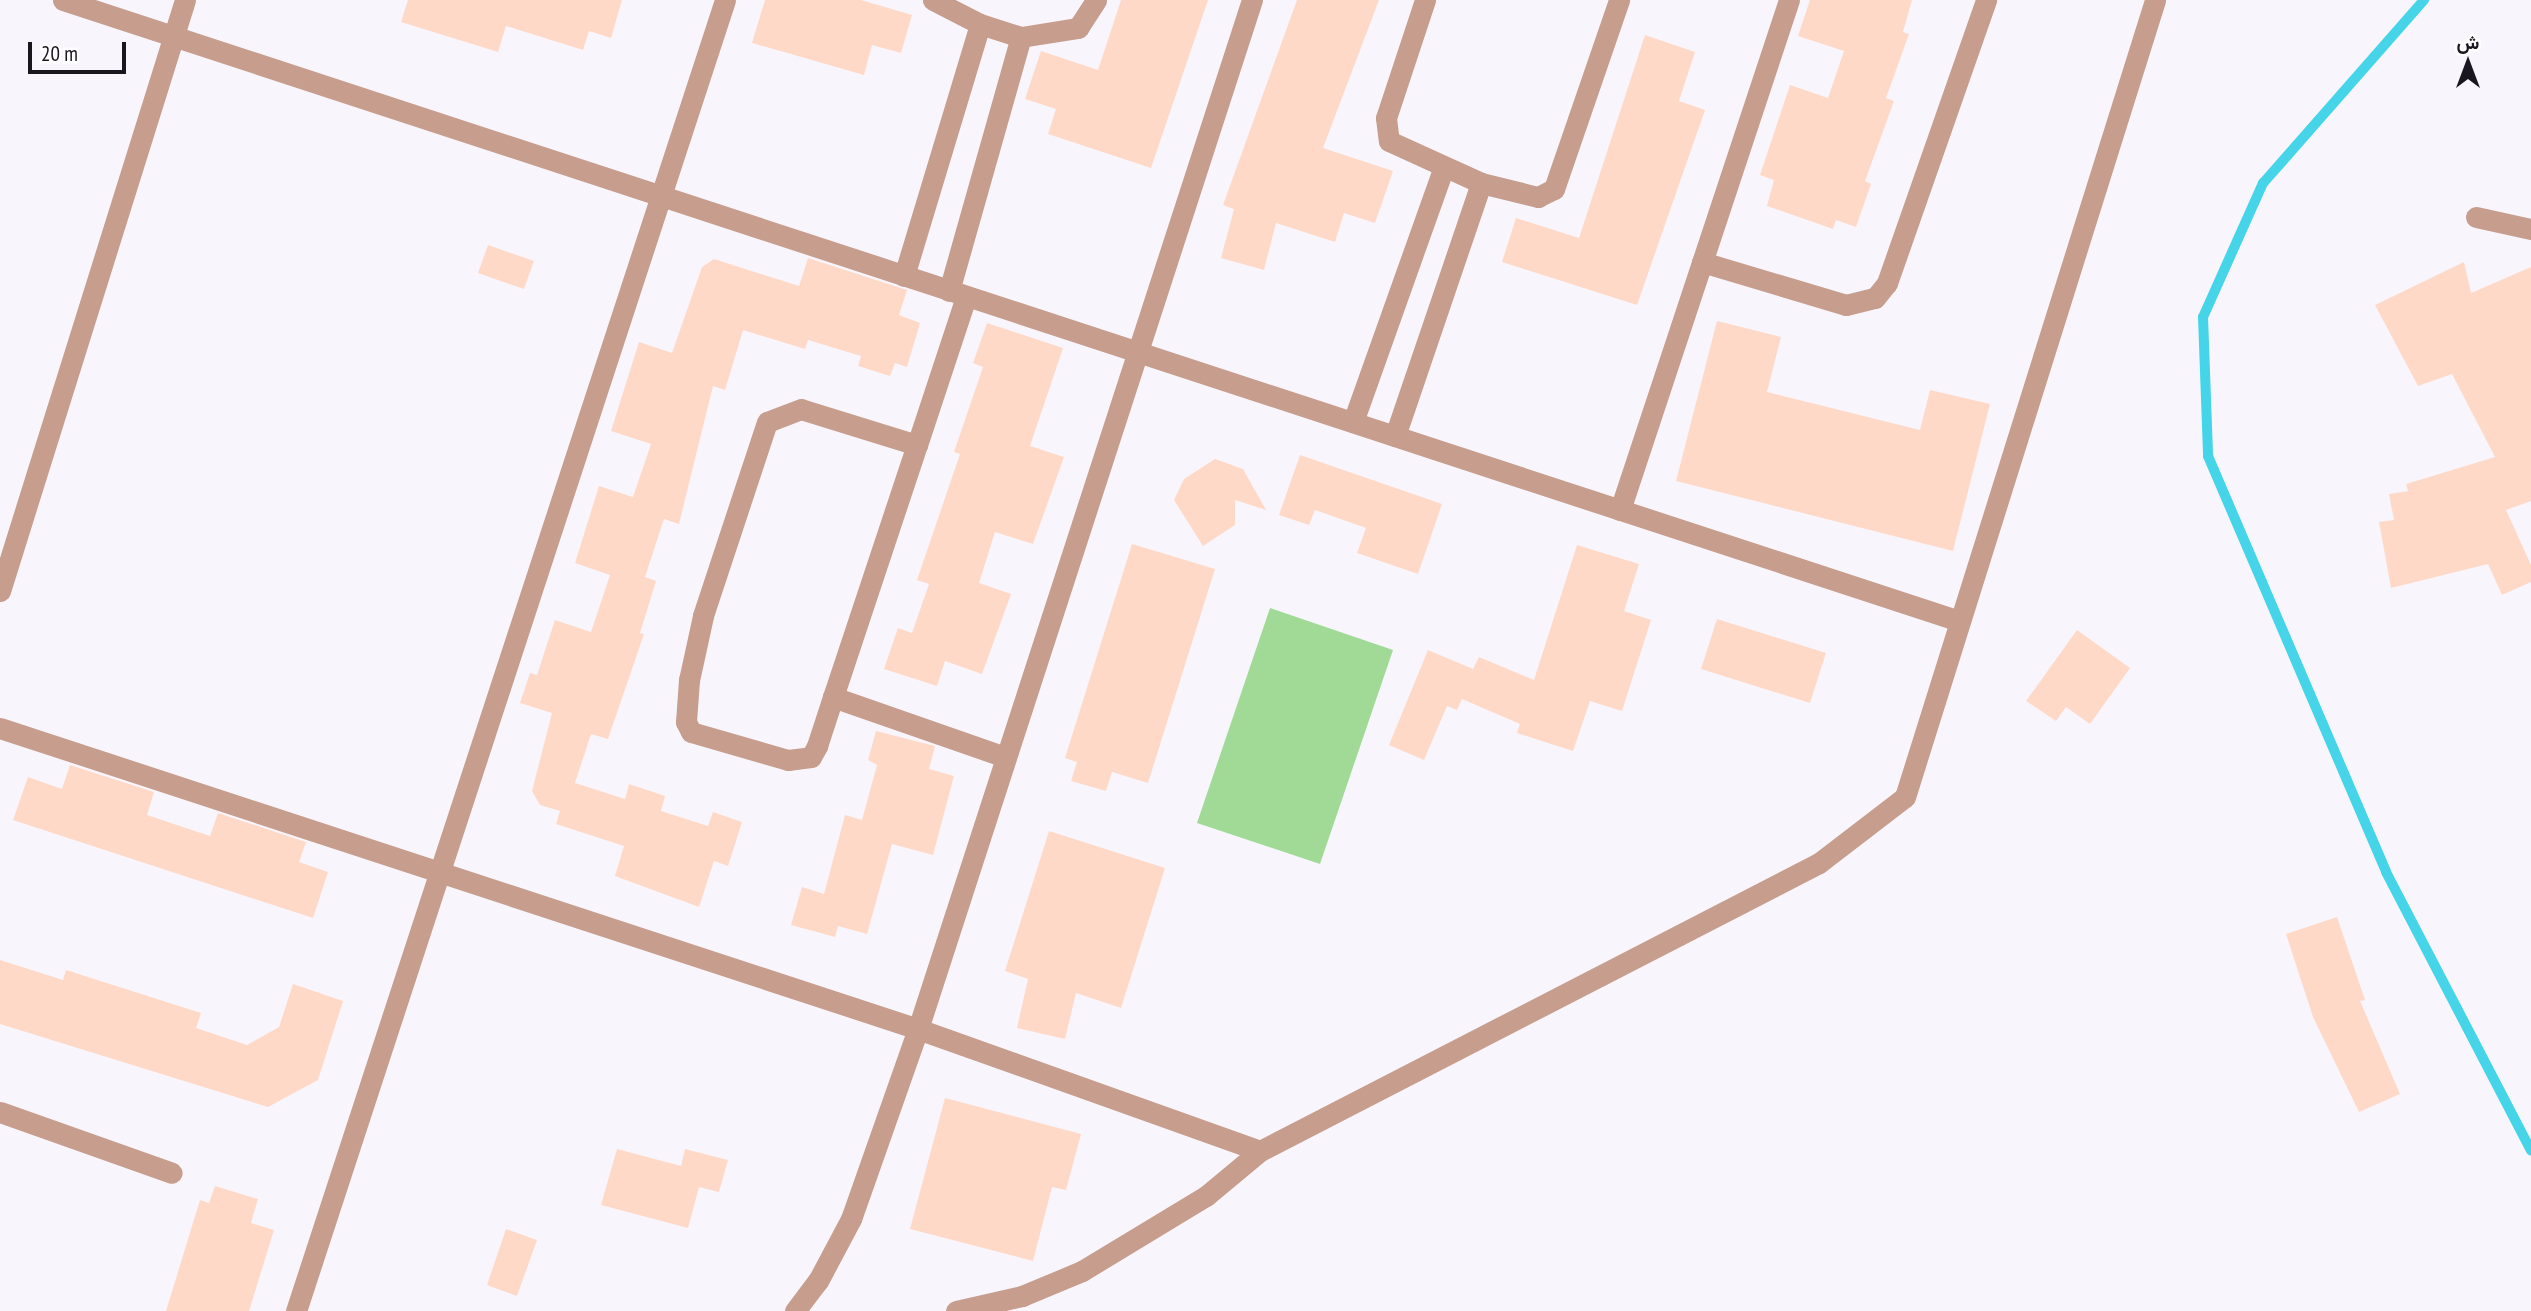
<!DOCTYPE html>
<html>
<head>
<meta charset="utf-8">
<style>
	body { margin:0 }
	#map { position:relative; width:2531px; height:1311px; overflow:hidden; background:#f8f6fc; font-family:"PT Sans Narrow",Vazirmatn,sans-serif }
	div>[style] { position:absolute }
	.green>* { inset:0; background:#a0da96 }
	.stream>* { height:10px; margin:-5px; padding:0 5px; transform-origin:5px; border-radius:5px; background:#46d4e8 }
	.building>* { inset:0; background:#ffd9c8 }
	.minor>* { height:21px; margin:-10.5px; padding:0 10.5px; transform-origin:10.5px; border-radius:10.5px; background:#c79d8e }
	span { translate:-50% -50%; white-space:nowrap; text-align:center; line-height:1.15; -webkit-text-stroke:7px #fff; paint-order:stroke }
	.north { position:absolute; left:2433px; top:28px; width:70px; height:70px; -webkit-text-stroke:5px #fff; paint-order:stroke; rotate:0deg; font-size:19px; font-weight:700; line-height:28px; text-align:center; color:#1a161f }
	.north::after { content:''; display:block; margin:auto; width:24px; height:32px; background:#1a161f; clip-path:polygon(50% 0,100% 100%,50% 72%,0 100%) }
	.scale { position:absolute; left:28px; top:42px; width:98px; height:32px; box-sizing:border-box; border:4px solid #1a161f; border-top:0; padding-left:9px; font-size:21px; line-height:24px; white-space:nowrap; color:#1a161f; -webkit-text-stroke:5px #fff; paint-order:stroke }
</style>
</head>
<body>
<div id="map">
	<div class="green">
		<i style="clip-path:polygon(1270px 608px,1393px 650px,1320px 864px,1197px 823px)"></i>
	</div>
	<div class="stream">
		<i style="left:2424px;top:0;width:244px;rotate:131.3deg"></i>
		<i style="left:2263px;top:183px;width:147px;rotate:114.1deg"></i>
		<i style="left:2203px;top:317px;width:139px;rotate:87.9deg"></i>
		<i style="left:2208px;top:456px;width:452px;rotate:66.8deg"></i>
		<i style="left:2386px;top:872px;width:314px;rotate:62.5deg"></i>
	</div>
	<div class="building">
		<i style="clip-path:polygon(408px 0,622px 0,611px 38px,589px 31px,583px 50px,506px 26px,498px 52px,401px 22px)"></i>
		<i style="clip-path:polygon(765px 0,861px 0,912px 15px,901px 53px,872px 45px,864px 75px,752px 43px)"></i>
		<i style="clip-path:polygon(1121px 0,1208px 0,1151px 168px,1048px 134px,1056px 109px,1025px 99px,1041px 51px,1098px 70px)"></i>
		<i style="clip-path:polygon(1297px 0,1379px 0,1323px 148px,1393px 171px,1375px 223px,1344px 213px,1335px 242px,1276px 223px,1264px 270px,1221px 258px,1234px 209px,1223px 205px)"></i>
		<i style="clip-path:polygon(1810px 0,1912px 0,1903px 32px,1909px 34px,1886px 98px,1894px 101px,1865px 181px,1871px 184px,1856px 227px,1836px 220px,1833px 229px,1767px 206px,1774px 180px,1760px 175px,1790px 85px,1828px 98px,1844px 51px,1798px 36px)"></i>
		<i style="clip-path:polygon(1645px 35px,1695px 52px,1679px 101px,1705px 110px,1637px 305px,1502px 262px,1516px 218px,1579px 238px)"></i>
		<i style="clip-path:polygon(488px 245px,534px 261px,524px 289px,478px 273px)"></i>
		<i style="clip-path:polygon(808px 258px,907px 290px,899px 315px,920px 323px,907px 367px,895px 363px,890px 376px,858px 366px,861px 356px,808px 340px,805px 349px,743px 330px,725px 390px,713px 386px,679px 524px,664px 519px,645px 577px,656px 581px,640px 633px,644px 634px,608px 739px,591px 734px,575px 783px,625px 799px,629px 784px,665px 796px,661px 811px,708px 826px,713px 812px,742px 822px,728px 866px,714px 861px,699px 907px,615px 876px,624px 846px,556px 824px,560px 811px,540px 805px,532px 791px,552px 713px,520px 703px,530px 673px,537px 675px,555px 620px,591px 632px,610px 575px,575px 563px,599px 486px,633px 497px,651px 444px,611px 431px,639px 342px,672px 353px,702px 267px,714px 259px,799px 286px)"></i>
		<i style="clip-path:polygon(2464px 262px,2471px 293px,2531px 267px,2531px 501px,2506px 510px,2531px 565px,2531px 582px,2502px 595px,2488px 564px,2391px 588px,2379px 522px,2394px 520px,2389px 494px,2408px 491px,2406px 484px,2495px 457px,2452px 374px,2418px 386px,2375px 305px)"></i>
		<i style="clip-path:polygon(1717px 321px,1781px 337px,1767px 392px,1920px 430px,1930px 390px,1990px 404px,1953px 551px,1676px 481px)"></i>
		<i style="clip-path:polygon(987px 323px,1063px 348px,1030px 446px,1064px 457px,1033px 544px,995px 532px,979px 583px,1011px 594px,982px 674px,945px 661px,937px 686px,884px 669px,898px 628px,912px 633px,929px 584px,917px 580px,960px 454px,954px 452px,983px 367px,973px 363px)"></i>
		<i style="clip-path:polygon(1300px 455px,1442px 504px,1418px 574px,1357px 553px,1366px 528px,1315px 510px,1309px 525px,1279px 515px)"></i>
		<i style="clip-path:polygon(1215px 459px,1243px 469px,1266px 510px,1235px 500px,1235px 525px,1203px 546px,1174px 500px,1184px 479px)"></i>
		<i style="clip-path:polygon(1132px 544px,1215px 569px,1148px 783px,1112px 772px,1106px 791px,1071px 781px,1077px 762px,1065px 758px)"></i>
		<i style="clip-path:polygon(1577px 545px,1639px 564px,1624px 611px,1651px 620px,1622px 711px,1590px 701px,1573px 751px,1517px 733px,1520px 724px,1462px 699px,1457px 710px,1447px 706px,1424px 760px,1389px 745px,1428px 650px,1473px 669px,1479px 657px,1534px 680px)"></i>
		<i style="clip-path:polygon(1717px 619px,1826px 653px,1810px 703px,1701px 669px)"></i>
		<i style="clip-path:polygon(2077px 630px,2130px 668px,2090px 724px,2066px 707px,2056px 721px,2026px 701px)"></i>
		<i style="clip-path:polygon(876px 731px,935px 746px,929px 769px,954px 776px,933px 855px,892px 844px,867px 934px,838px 926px,835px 937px,791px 925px,802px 887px,824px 894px,845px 815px,862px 820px,877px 765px,868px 760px)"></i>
		<i style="clip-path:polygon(70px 765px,154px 792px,147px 815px,210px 836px,218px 813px,306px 842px,299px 862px,328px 872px,313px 918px,13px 820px,28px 777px,62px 789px)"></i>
		<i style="clip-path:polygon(1049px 831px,1165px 868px,1121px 1008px,1076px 993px,1065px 1039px,1017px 1028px,1028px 979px,1005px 971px)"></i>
		<i style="clip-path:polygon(2337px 917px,2365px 1000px,2360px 1001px,2400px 1094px,2359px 1112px,2313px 1017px,2286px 934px)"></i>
		<i style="clip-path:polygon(0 960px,63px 980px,66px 970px,201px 1013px,196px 1028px,247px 1045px,279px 1027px,293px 984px,343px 1001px,318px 1080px,268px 1107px,0 1024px)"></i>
		<i style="clip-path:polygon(945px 1098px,1081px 1134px,1066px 1190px,1052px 1187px,1033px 1261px,910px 1229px)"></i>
		<i style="clip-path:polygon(617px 1149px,681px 1166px,685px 1149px,728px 1160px,719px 1192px,699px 1187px,688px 1228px,601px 1205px)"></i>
		<i style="clip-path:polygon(215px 1186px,258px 1199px,251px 1223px,274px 1230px,249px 1311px,166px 1311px,200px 1200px,209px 1203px)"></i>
		<i style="clip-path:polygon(506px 1229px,537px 1240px,517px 1296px,487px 1285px)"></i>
	</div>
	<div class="minor">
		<i style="left:63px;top:0;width:1993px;rotate:18.13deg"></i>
		<i style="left:933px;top:0;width:53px;rotate:27.1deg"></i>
		<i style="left:980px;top:24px;width:43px;rotate:17.6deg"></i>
		<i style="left:1021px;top:37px;width:58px;rotate:-9deg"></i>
		<i style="left:1078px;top:28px;width:33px;rotate:-57deg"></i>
		<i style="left:1425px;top:0;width:124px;rotate:108.3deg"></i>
		<i style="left:1386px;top:118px;width:23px;rotate:83deg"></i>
		<i style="left:1389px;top:141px;width:101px;rotate:24.5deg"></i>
		<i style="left:1481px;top:183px;width:59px;rotate:13.8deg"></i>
		<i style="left:1538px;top:197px;width:18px;rotate:-27deg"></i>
		<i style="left:1554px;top:189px;width:200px;rotate:-71deg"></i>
		<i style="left:2476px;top:217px;width:56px;rotate:12.3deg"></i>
		<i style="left:1702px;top:262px;width:150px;rotate:16.6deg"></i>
		<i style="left:1846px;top:305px;width:30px;rotate:-14deg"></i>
		<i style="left:1875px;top:298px;width:19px;rotate:-51deg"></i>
		<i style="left:1887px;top:283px;width:300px;rotate:-70.7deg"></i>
		<i style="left:904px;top:276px;width:263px;rotate:-73.2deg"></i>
		<i style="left:949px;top:291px;width:264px;rotate:-74.2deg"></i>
		<i style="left:1353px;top:422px;width:271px;rotate:-70.4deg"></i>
		<i style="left:1395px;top:436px;width:267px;rotate:-71.2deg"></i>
		<i style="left:917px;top:445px;width:121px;rotate:-162.8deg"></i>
		<i style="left:801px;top:409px;width:36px;rotate:159deg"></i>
		<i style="left:767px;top:422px;width:204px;rotate:108.3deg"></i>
		<i style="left:703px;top:616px;width:66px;rotate:102.3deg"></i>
		<i style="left:689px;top:680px;width:42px;rotate:94.1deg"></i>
		<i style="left:686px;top:722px;width:11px;rotate:63deg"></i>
		<i style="left:691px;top:732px;width:101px;rotate:16.1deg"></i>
		<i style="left:788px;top:760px;width:23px;rotate:-7deg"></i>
		<i style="left:811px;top:757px;width:13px;rotate:-61deg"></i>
		<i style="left:817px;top:746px;width:52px;rotate:-71.9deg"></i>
		<i style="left:833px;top:697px;width:266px;rotate:-71.6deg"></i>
		<i style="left:917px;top:445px;width:156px;rotate:-71.7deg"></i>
		<i style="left:1620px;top:510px;width:537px;rotate:-71.67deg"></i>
		<i style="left:0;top:591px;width:619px;rotate:-72.62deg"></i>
		<i style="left:833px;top:697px;width:182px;rotate:19.2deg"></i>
		<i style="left:0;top:728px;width:966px;rotate:18.15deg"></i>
		<i style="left:918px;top:1029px;width:363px;rotate:19.6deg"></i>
		<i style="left:0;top:1112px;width:182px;rotate:19.5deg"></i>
		<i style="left:296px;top:1311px;width:1379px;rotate:-71.88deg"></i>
		<i style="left:795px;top:1311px;width:38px;rotate:-53deg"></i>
		<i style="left:818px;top:1281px;width:70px;rotate:-62deg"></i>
		<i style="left:851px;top:1219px;width:201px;rotate:-70.6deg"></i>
		<i style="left:918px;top:1029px;width:1082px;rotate:-72.02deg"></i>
		<i style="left:956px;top:1311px;width:68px;rotate:-12.8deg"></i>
		<i style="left:1022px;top:1296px;width:65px;rotate:-22.6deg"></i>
		<i style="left:1082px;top:1271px;width:145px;rotate:-31.2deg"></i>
		<i style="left:1206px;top:1196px;width:70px;rotate:-39.8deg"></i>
		<i style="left:1260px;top:1151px;width:629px;rotate:-27.26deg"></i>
		<i style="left:1819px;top:863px;width:108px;rotate:-37.5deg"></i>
		<i style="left:1905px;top:797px;width:835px;rotate:-72.58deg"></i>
	</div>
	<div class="north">ش</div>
	<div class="scale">20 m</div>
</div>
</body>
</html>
